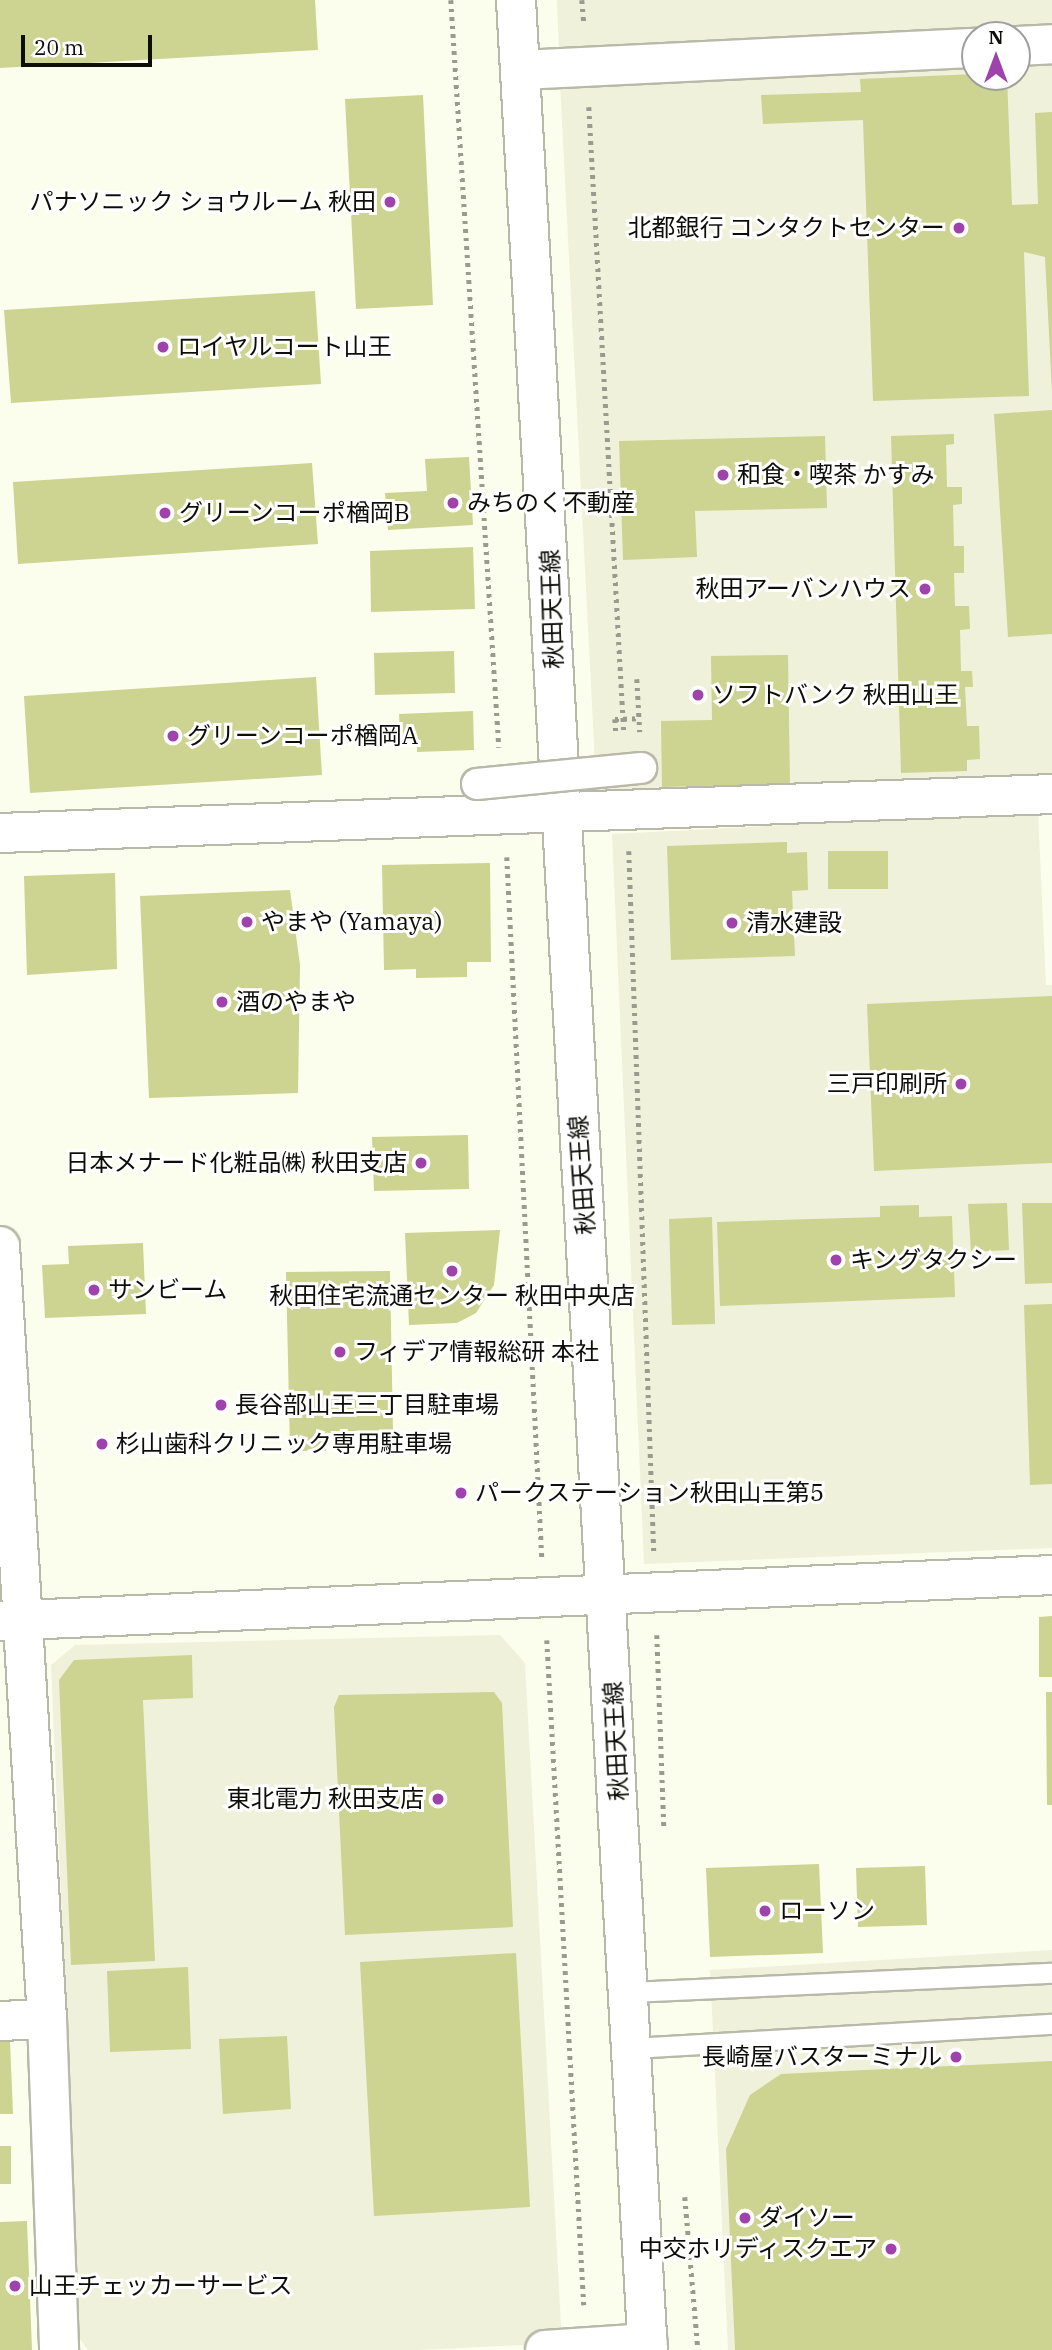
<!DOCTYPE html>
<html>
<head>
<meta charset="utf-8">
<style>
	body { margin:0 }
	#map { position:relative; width:1052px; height:2350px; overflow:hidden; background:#fcfeed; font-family:"IBM Plex Serif","Noto Sans JP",serif }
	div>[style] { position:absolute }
	.built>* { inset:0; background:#eff1da }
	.building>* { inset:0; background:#cdd390 }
	.path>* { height:4.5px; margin-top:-2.25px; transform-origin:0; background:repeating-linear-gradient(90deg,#9a9b8f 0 3.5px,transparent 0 8.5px) }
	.roads { filter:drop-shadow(2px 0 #b8b9a9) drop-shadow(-2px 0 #b8b9a9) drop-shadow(0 2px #b8b9a9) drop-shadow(0 -2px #b8b9a9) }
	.service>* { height:19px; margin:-9.5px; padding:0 9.5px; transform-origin:9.5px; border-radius:9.5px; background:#fff }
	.minor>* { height:38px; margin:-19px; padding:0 19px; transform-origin:19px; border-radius:19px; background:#fff }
	.tertiary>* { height:38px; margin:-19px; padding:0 19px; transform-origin:19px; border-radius:19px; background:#fff }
	.primary>* { height:38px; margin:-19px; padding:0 19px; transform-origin:19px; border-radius:19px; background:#fff }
	.path-bridge>* { height:4.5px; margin-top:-2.25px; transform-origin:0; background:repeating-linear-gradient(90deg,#9a9b8f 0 3.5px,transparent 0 8.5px) }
	.bridges { filter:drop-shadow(2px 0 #b8b9a9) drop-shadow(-2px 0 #b8b9a9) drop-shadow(0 2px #b8b9a9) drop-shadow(0 -2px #b8b9a9) }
	.pedestrian-bridge>* { height:30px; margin:-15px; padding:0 15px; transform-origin:15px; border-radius:15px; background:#fff }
	.dots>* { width:19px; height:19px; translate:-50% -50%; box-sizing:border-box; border:4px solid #fff; border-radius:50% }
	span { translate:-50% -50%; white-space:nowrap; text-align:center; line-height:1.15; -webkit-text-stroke:6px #fff; paint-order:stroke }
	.poi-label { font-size:24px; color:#0e0e09 }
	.right { translate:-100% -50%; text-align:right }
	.left { translate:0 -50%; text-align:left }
	.street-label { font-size:24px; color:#0e0e09 }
	.north { position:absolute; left:961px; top:21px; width:70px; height:70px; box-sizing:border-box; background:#fff; border:2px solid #9f9f9d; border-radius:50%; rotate:0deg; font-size:19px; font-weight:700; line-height:28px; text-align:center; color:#0e0e09 }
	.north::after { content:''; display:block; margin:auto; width:24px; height:32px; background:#9e42ac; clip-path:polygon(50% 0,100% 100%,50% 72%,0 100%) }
	.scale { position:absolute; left:21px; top:35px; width:131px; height:32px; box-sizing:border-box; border:4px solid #0e0e09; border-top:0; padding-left:9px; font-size:21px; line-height:24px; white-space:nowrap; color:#0e0e09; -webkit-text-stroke:5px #fff; paint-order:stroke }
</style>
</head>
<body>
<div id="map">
	<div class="built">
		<i style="clip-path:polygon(557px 0,1052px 0,1052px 30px,559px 54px)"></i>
		<i style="clip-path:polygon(1052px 54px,1052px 783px,597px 802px,560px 83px,975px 59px,975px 77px,1017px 77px,1017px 56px)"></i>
		<i style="clip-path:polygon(1038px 812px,1046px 985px,1052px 985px,1052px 1548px,644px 1564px,612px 834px)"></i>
		<i style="clip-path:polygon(500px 1635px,525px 1663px,562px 2343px,419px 2350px,88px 2350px,80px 2339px,51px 1665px,75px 1645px)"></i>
		<i style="clip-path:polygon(1052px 1950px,1052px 2350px,728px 2350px,710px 1970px)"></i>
	</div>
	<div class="building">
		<i style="clip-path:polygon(0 0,315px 0,318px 50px,0 68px)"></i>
		<i style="clip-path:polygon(975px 74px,1007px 77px,1012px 205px,1038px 204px,1035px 113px,1052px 112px,1052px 391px,1045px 257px,1024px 252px,1029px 396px,873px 401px,863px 120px,763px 124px,761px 95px,861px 92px,860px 79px)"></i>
		<i style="clip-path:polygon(423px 95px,433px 305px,356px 309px,345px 99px)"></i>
		<i style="clip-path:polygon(315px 291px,321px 384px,11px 403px,4px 310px)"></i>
		<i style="clip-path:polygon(1052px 410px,1052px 634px,1008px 637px,994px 414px)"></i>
		<i style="clip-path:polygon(954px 434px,954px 444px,946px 445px,947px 487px,962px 487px,962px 504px,953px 505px,954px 546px,964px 546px,964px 573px,954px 573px,955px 606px,969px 606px,970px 629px,960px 630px,961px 671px,972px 671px,973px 687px,965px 687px,967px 726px,979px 726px,980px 759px,967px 760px,967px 771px,901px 773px,891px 436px)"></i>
		<i style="clip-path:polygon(825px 436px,827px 508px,695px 511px,697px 557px,623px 560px,619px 441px)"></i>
		<i style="clip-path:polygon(469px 457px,473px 525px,388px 530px,385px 493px,427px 491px,425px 459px)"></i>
		<i style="clip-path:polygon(312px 463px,318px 544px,18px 564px,13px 482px)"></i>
		<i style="clip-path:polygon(473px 547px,475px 609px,371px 612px,370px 551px)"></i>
		<i style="clip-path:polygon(454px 651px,455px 693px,375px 695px,374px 653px)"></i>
		<i style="clip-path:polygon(788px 655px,790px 784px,662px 787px,661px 721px,712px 720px,711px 656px)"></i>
		<i style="clip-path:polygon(316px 677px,322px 775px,30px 793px,24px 696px)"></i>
		<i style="clip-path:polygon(473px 711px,474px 750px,417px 752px,417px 736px,400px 736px,399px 714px)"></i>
		<i style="clip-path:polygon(787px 842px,787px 853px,807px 852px,808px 890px,792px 891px,795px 956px,671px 960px,667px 846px)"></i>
		<i style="clip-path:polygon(828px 851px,888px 851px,888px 889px,828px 889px)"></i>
		<i style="clip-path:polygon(490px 863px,491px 962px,467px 962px,467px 977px,416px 978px,416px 969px,384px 970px,382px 865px)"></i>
		<i style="clip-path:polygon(115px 873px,117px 969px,27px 975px,24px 876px)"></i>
		<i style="clip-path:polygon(290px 890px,300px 965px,298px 1093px,149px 1098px,140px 896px)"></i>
		<i style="clip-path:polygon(1052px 996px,1052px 1163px,874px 1171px,867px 1004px)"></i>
		<i style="clip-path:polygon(468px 1135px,469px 1189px,374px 1191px,372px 1137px)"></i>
		<i style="clip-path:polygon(1007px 1203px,1009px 1250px,971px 1252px,968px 1204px)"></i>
		<i style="clip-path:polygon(1022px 1203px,1052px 1203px,1052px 1283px,1025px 1284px)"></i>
		<i style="clip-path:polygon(919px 1205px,919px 1217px,952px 1216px,955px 1297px,720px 1306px,717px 1222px,880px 1217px,880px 1206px)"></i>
		<i style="clip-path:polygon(712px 1217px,715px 1324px,672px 1325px,669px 1219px)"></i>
		<i style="clip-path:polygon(500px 1230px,494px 1285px,476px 1313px,457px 1323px,409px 1325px,405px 1233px)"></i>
		<i style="clip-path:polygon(143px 1243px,146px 1314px,45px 1318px,42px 1265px,69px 1264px,68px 1246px)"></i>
		<i style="clip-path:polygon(390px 1271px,393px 1432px,326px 1433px,326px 1451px,290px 1451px,286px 1272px)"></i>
		<i style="clip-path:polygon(1052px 1304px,1052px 1484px,1030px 1485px,1024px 1305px)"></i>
		<i style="clip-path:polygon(1052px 1616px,1052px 1677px,1039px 1677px,1039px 1617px)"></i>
		<i style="clip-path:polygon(192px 1655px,193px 1698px,143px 1700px,155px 1961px,71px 1965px,59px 1680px,74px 1660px)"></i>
		<i style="clip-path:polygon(494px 1692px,502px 1703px,513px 1927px,345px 1935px,334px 1707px,339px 1695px)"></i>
		<i style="clip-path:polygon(1046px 1692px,1052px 1692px,1052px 1805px,1047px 1805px)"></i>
		<i style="clip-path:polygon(819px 1864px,823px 1953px,710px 1957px,706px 1868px)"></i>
		<i style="clip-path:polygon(925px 1866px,927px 1925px,858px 1927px,856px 1868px)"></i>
		<i style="clip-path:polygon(516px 1953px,530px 2207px,374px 2216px,360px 1962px)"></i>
		<i style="clip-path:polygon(188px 1967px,191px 2049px,110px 2052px,107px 1971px)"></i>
		<i style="clip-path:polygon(287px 2036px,291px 2109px,223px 2114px,219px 2039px)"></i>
		<i style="clip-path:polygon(0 2042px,10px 2042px,13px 2114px,0 2114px)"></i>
		<i style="clip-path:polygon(1052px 2061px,1052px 2350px,735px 2350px,726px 2149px,750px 2095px,781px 2074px)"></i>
		<i style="clip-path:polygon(0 2146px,11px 2146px,11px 2184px,0 2184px)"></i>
		<i style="clip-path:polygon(27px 2221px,32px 2350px,0 2350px,0 2222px)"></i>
	</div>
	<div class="path">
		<i style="left:451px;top:0;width:749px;rotate:86.32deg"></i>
		<i style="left:582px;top:0;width:25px;rotate:85deg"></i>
		<i style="left:589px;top:107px;width:628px;rotate:86.8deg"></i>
		<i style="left:637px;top:679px;width:53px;rotate:86.8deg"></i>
		<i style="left:615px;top:719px;width:14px;rotate:86deg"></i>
		<i style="left:629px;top:851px;width:702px;rotate:87.96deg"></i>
		<i style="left:507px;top:857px;width:701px;rotate:87.14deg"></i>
		<i style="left:657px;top:1635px;width:194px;rotate:87.9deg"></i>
		<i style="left:547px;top:1640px;width:666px;rotate:86.82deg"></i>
		<i style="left:685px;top:2197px;width:154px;rotate:85.1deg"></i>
	</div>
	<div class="roads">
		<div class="service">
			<i style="left:630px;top:1992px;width:422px;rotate:-2.6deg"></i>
			<i style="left:632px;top:2048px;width:421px;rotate:-3.3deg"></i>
		</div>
		<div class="minor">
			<i style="left:1017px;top:46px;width:35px;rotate:-3deg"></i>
			<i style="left:521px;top:70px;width:455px;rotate:-2.8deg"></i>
			<i style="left:0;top:833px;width:1053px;rotate:-2.12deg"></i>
			<i style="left:0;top:1246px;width:774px;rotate:86.52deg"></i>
			<i style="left:47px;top:2019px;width:331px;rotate:87.9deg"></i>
			<i style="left:0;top:2021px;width:47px;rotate:-2.4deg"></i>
			<i style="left:545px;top:2350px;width:103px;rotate:-3.9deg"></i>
		</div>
		<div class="tertiary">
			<i style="left:0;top:1621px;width:1053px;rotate:-2.5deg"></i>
		</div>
		<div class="primary">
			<i style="left:516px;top:0;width:2354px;rotate:86.79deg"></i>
		</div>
	</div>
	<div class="path-bridge">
		<i style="left:615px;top:719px;width:24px;rotate:-2deg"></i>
	</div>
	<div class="bridges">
		<div class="pedestrian-bridge">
			<i style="left:477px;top:784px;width:165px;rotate:-5.6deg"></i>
		</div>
	</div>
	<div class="dots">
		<i style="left:390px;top:202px;background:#9e42ac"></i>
		<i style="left:959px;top:228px;background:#9e42ac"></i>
		<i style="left:163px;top:347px;background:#9e42ac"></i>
		<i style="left:723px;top:475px;background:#9e42ac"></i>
		<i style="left:453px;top:503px;background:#9e42ac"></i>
		<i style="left:165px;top:513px;background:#9e42ac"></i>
		<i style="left:925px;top:589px;background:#9e42ac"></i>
		<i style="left:698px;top:695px;background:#9e42ac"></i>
		<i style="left:173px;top:736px;background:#9e42ac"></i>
		<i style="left:247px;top:922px;background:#9e42ac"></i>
		<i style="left:732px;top:923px;background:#9e42ac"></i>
		<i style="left:222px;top:1002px;background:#9e42ac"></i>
		<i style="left:961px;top:1084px;background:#9e42ac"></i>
		<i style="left:421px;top:1163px;background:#9e42ac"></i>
		<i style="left:836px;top:1260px;background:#9e42ac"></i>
		<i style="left:452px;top:1271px;background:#9e42ac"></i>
		<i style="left:94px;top:1290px;background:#9e42ac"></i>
		<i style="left:340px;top:1352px;background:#9e42ac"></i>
		<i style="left:221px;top:1405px;background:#9e42ac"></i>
		<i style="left:102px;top:1444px;background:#9e42ac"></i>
		<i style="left:461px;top:1493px;background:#9e42ac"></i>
		<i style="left:438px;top:1799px;background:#9e42ac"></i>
		<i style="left:765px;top:1911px;background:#9e42ac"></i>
		<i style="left:956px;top:2057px;background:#9e42ac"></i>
		<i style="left:745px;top:2218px;background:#9e42ac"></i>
		<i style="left:891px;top:2249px;background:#9e42ac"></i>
		<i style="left:15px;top:2286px;background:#9e42ac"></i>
	</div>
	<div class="poi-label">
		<span class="right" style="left:376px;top:202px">パナソニック ショウルーム 秋田</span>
		<span class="right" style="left:945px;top:228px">北都銀行 コンタクトセンター</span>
		<span class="left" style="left:177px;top:347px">ロイヤルコート山王</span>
		<span class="left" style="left:737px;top:475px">和食・喫茶 かすみ</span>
		<span class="left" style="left:467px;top:503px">みちのく不動産</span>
		<span class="left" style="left:179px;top:513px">グリーンコーポ楢岡B</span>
		<span class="right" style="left:911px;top:589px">秋田アーバンハウス</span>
		<span class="left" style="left:712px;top:695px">ソフトバンク 秋田山王</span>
		<span class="left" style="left:187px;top:736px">グリーンコーポ楢岡A</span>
		<span class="left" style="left:261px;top:922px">やまや (Yamaya)</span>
		<span class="left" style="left:746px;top:923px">清水建設</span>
		<span class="left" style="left:236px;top:1002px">酒のやまや</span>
		<span class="right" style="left:947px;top:1084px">三戸印刷所</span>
		<span class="right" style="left:407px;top:1163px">日本メナード化粧品㈱ 秋田支店</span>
		<span class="left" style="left:850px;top:1260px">キングタクシー</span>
		<span class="left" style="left:108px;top:1290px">サンビーム</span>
		<span style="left:452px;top:1296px">秋田住宅流通センター 秋田中央店</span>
		<span class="left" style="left:354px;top:1352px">フィデア情報総研 本社</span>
		<span class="left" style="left:235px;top:1405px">長谷部山王三丁目駐車場</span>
		<span class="left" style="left:116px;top:1444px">杉山歯科クリニック専用駐車場</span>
		<span class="left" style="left:475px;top:1493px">パークステーション秋田山王第5</span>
		<span class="right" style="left:424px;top:1799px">東北電力 秋田支店</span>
		<span class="left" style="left:779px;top:1911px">ローソン</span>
		<span class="right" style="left:942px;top:2057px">長崎屋バスターミナル</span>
		<span class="left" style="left:759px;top:2218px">ダイソー</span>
		<span class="right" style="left:877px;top:2249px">中交ホリディスクエア</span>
		<span class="left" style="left:29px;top:2286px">山王チェッカーサービス</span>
	</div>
	<div class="street-label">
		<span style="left:552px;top:609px;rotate:-92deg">秋田天王線</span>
		<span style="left:582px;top:1175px;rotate:-94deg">秋田天王線</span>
		<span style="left:616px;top:1741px;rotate:-93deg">秋田天王線</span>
	</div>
	<div class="north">N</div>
	<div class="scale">20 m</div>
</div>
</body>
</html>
